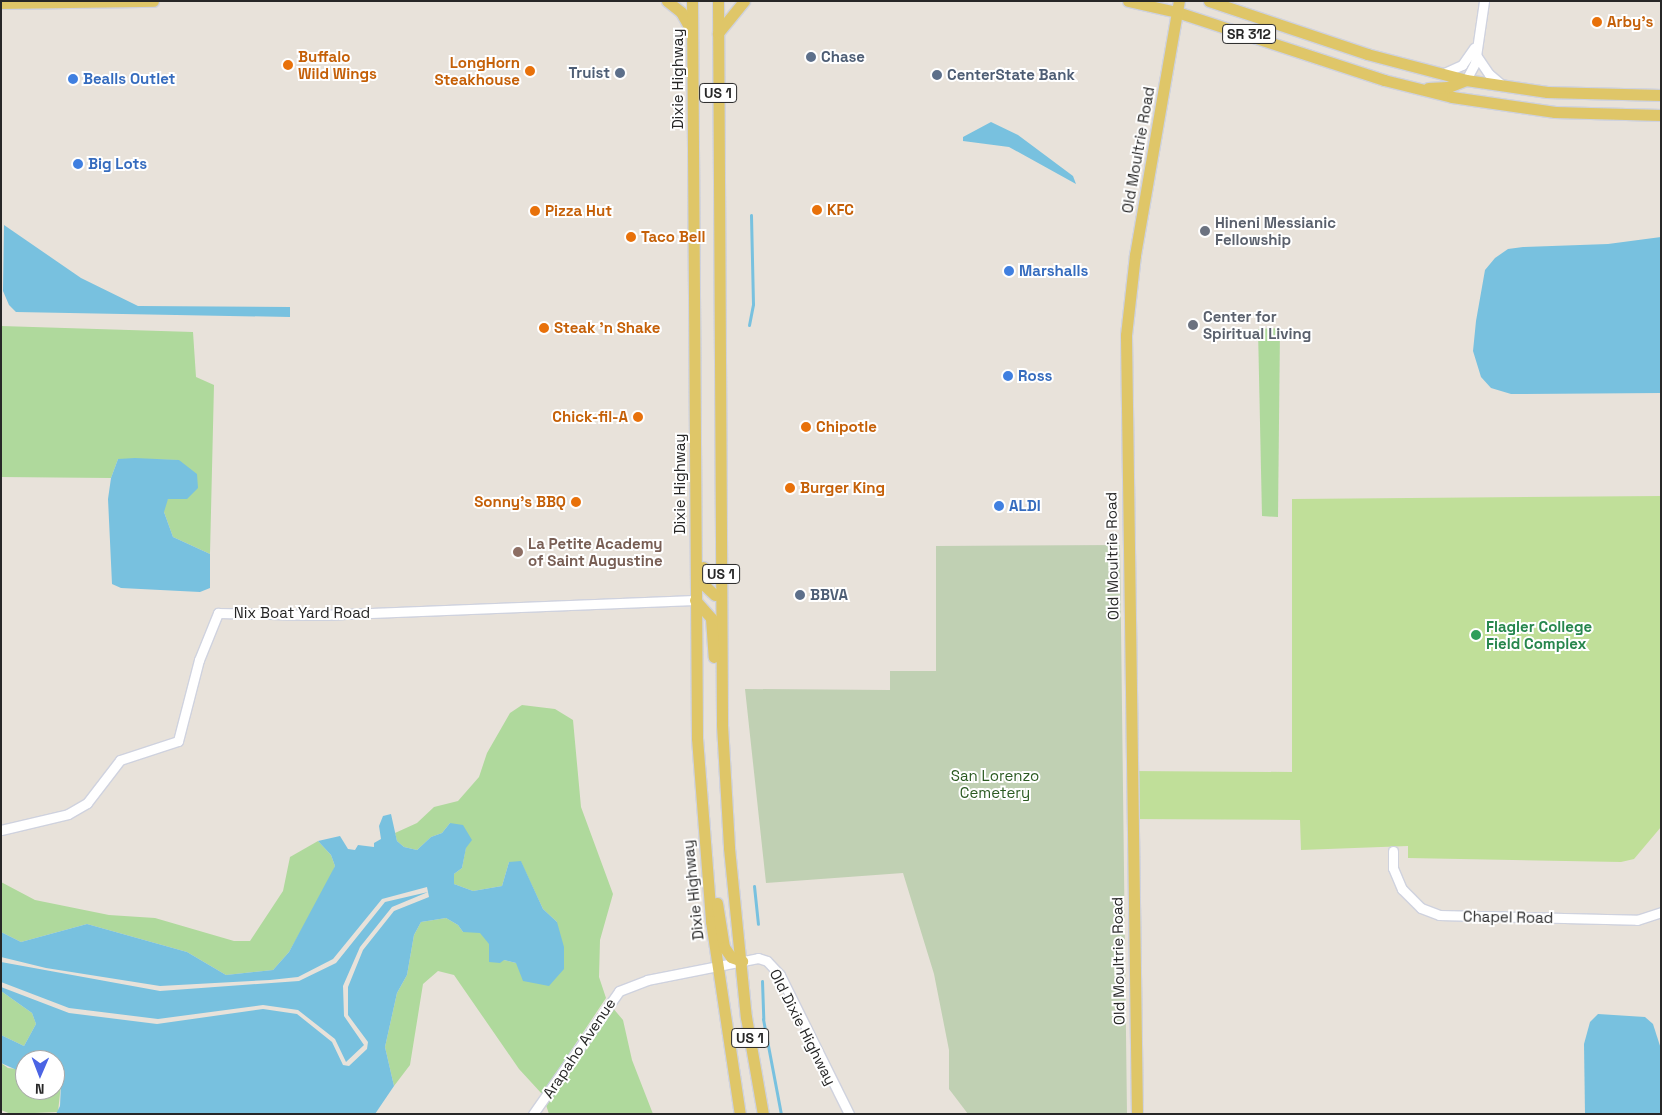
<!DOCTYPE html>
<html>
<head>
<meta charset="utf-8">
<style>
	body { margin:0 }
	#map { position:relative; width:1662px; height:1115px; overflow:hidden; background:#e8e2da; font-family:"Space Grotesk",sans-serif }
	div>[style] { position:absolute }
	.green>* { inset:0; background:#afd99c }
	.cemetery>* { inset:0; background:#c0d0b3 }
	.pitch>* { inset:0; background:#c0df99 }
	.water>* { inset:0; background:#78c1df }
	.stream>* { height:3px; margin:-1.5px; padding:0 1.5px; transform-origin:1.5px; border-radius:1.5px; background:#78c1df }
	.roads { filter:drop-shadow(1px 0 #cfd2de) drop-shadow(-1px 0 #cfd2de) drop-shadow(0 1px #cfd2de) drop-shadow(0 -1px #cfd2de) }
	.minor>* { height:9px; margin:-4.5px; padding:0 4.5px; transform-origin:4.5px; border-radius:4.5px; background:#fff }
	.major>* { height:11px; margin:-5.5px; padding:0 5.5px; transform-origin:5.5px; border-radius:5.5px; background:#dfc668 }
	.dots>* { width:14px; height:14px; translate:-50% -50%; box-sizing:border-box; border:2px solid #fff; border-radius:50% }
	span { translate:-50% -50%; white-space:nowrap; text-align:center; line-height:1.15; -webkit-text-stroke:4px #fff; paint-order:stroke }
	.shield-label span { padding:1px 4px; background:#fff; border:1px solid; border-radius:4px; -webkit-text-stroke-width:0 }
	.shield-label { font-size:14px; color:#272727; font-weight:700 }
	.food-label { font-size:15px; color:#c56008; font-weight:700 }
	.left { translate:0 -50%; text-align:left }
	.right { translate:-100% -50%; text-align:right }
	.service-label { font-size:15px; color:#4e5e75; font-weight:700 }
	.shop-label { font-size:15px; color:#366cbe; font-weight:700 }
	.street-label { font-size:15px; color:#272727 }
	.worship-label { font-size:15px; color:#5b616d; font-weight:700 }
	.education-label { font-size:15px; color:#785e54; font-weight:700 }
	.leisure-label { font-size:15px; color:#27864d; font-weight:700 }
	.park-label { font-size:15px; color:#2b5a21 }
	.frame { position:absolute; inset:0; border:2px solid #272727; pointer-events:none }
	.north { position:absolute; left:15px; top:1050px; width:50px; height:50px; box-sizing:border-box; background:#fff; border:1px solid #a9a9a9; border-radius:50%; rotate:181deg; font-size:14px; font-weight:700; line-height:20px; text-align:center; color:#272727 }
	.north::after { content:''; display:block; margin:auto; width:18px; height:22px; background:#4b64e4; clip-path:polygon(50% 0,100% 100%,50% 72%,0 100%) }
</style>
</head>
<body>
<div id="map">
	<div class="green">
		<i style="clip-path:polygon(1px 326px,193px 332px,196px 377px,214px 385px,210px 554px,173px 537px,164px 512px,164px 503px,168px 499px,187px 499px,179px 460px,118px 459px,111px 478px,1px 477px)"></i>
		<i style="clip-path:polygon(1280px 328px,1278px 517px,1262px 516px,1258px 329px)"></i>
		<i style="clip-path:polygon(522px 705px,555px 709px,573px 720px,581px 807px,613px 894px,600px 940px,599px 977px,606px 998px,542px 1094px,519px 1069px,454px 975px,438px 971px,423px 984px,410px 1065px,394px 1086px,385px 1047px,397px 993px,407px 975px,414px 935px,421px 922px,446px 918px,458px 925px,463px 932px,480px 932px,504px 960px,516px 963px,557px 922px,543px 909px,521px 862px,509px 862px,502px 886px,473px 891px,454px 884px,454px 874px,462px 868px,466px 847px,450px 823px,442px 833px,431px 837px,417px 850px,404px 847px,397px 841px,395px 833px,417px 823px,434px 807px,458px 801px,479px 777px,487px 753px,510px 713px)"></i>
		<i style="clip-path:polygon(318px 841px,331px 855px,335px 866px,328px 883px,289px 952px,273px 970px,226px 975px,187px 952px,87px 924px,21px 942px,1px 932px,1px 882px,35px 900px,109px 915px,155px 918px,234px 941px,250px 941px,283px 891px,290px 857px)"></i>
		<i style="clip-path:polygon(1px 991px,32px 1013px,36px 1024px,24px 1046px,1px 1035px)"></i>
		<i style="clip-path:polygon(612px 1007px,623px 1020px,632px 1060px,653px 1114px,549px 1114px,546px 1105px)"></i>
		<i style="clip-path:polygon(1px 1063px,8px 1068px,25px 1070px,25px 1090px,55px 1090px,55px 1070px,61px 1084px,58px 1112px,11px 1114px,1px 1110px)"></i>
	</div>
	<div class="cemetery">
		<i style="clip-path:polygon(1120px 545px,1127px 1114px,968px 1114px,949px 1089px,949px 1050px,934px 974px,903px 873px,766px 883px,745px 689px,890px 690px,890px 671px,936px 671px,936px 546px)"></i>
	</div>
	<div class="pitch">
		<i style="clip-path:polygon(1661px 496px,1661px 827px,1634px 859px,1621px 862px,1408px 858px,1408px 846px,1301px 850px,1300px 820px,1131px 819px,1130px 771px,1292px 772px,1292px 499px)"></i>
	</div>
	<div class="water">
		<i style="clip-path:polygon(991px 122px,1018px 135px,1073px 176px,1076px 184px,1009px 147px,963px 141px,963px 137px)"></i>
		<i style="clip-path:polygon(4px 225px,81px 278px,138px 306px,290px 307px,290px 317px,16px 312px,9px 305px,3px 291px)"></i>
		<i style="clip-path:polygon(1661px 237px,1661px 393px,1511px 394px,1491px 388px,1481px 377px,1473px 351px,1476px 321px,1485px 270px,1495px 258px,1508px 249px,1523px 247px,1608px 244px)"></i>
		<i style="clip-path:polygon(135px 458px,179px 460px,197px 474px,198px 488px,187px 499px,168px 499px,164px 512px,173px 537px,210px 554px,210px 588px,200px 592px,121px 588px,112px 584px,108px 499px,111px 478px,118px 459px)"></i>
		<i style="clip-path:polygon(391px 814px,397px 841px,404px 847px,417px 850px,431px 837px,442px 833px,450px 823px,463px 825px,472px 840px,466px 848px,462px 868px,454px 874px,454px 884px,473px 891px,502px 886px,509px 862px,521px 861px,543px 909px,557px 922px,564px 947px,564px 969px,549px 986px,523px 981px,516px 963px,504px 960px,500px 963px,489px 962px,489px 944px,480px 933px,463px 932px,458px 925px,446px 918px,421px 922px,414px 935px,407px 975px,397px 993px,385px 1047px,394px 1086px,375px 1114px,56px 1114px,60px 1106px,61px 1084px,55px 1070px,55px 1060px,25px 1060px,25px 1070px,19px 1071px,1px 1063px,1px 1035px,24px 1046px,36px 1024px,32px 1013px,1px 991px,1px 987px,69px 1013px,157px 1024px,263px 1009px,297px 1014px,332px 1042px,343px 1065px,349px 1066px,367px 1049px,368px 1042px,348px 1015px,348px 987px,363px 950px,394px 911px,429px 897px,428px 892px,392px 907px,360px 947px,343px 986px,344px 1016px,364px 1045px,346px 1062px,335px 1039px,298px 1010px,263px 1005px,158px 1019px,69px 1008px,1px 982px,1px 962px,160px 991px,299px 981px,336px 963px,385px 902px,428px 892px,427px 887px,382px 899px,333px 959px,298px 977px,270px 980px,160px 986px,46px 968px,1px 957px,1px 932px,21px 942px,87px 924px,187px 952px,226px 975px,273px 970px,289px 952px,335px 866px,331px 855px,318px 841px,340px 836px,348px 849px,355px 850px,358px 845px,374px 847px,374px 843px,381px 839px,379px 826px,383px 816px)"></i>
		<i style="clip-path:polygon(1598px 1014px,1645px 1017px,1653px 1024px,1661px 1049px,1661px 1114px,1585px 1114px,1584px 1044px,1590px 1022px)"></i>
	</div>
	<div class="stream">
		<i style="left:749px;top:325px;width:21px;rotate:-79deg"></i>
		<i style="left:753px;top:304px;width:89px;rotate:-91.3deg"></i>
		<i style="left:754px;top:886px;width:38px;rotate:84deg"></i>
		<i style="left:762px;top:981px;width:38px;rotate:88deg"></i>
		<i style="left:763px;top:1019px;width:97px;rotate:79.3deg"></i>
	</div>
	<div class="roads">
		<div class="minor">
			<i style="left:1476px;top:55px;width:23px;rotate:56deg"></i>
			<i style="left:1489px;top:74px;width:17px;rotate:40deg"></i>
			<i style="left:1444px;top:73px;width:20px;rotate:-24deg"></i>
			<i style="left:1462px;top:65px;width:21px;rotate:-55deg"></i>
			<i style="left:1466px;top:80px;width:19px;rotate:-62deg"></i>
			<i style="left:1475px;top:63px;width:63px;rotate:-81.7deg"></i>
			<i style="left:1px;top:830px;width:69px;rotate:-13.4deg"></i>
			<i style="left:68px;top:814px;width:22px;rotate:-30deg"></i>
			<i style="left:87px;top:803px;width:54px;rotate:-52.5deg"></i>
			<i style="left:120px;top:760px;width:61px;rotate:-18.1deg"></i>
			<i style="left:178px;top:741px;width:84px;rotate:-75.5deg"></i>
			<i style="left:199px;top:660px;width:51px;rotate:-68deg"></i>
			<i style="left:218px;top:613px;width:103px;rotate:1.1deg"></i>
			<i style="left:321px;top:615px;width:374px;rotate:-2.3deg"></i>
			<i style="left:1393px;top:851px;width:17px;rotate:90deg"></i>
			<i style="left:1393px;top:868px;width:23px;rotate:67deg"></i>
			<i style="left:1402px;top:889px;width:27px;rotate:45deg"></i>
			<i style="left:1421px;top:908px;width:19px;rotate:21deg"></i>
			<i style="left:1439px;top:915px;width:198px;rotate:1.4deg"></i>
			<i style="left:1637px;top:920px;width:25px;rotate:-18deg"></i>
			<i style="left:533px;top:1114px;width:150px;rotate:-55deg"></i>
			<i style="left:619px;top:991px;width:30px;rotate:-21deg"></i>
			<i style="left:647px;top:980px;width:113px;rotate:-11.2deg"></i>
			<i style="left:758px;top:958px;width:9px;rotate:18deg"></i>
			<i style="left:767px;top:961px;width:19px;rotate:47deg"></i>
			<i style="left:780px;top:975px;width:155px;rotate:63.6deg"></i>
		</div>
		<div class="major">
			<i style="left:667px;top:1px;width:18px;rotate:38deg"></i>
			<i style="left:681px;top:12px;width:21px;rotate:61deg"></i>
			<i style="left:692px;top:1px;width:737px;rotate:89.61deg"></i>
			<i style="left:697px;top:738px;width:184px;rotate:85.6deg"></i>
			<i style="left:711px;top:921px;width:195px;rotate:81.5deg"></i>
			<i style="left:718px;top:1px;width:724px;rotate:89.68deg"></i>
			<i style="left:722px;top:725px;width:123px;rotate:86.7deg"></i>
			<i style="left:729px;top:848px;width:170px;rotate:84.3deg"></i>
			<i style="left:746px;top:1017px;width:98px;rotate:80.1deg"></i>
			<i style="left:1128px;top:1px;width:50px;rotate:12.7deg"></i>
			<i style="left:1177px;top:12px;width:218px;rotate:18.2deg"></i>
			<i style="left:1384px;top:80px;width:70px;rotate:14deg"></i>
			<i style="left:1452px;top:97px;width:104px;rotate:8.3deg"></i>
			<i style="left:1555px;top:112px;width:106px;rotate:1.6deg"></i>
			<i style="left:1209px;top:1px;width:167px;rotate:18.5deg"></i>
			<i style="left:1367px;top:54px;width:102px;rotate:14.7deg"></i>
			<i style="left:1466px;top:80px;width:82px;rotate:8.4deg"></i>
			<i style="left:1547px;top:92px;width:114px;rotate:1.5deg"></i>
			<i style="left:1px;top:3px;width:152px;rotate:-0.8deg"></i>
			<i style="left:718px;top:33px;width:41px;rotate:-50.9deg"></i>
			<i style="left:1428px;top:88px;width:20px;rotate:-3deg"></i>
			<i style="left:1448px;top:87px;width:19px;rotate:-21deg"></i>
			<i style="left:703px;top:567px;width:17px;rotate:90deg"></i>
			<i style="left:703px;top:584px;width:16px;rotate:43deg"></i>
			<i style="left:695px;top:600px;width:24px;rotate:48deg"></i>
			<i style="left:711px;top:618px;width:39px;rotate:86deg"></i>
			<i style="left:717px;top:903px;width:45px;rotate:81deg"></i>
			<i style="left:724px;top:947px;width:12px;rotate:55deg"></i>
			<i style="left:731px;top:957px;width:12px;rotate:20deg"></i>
			<i style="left:1137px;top:1114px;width:779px;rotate:-90.81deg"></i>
			<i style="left:1126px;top:335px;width:81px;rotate:-83.6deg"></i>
			<i style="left:1135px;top:255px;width:258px;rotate:-80.2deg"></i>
		</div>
	</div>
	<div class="dots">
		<i style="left:1597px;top:22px;background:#e8710a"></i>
		<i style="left:811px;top:57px;background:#5c6f8a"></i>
		<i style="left:288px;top:65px;background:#e8710a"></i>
		<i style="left:530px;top:71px;background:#e8710a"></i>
		<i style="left:620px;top:73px;background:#5c6f8a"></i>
		<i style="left:937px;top:75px;background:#5c6f8a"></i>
		<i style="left:73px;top:79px;background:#3f7fe0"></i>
		<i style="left:78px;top:164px;background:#3f7fe0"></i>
		<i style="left:817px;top:210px;background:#e8710a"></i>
		<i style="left:535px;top:211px;background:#e8710a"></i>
		<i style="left:1205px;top:231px;background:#6b7280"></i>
		<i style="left:631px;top:237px;background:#e8710a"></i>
		<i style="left:1009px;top:271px;background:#3f7fe0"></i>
		<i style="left:1193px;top:325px;background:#6b7280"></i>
		<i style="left:544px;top:328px;background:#e8710a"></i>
		<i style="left:1008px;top:376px;background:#3f7fe0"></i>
		<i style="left:638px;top:417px;background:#e8710a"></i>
		<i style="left:806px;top:427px;background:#e8710a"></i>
		<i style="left:790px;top:488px;background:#e8710a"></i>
		<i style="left:576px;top:502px;background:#e8710a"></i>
		<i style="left:999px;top:506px;background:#3f7fe0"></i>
		<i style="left:518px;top:552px;background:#8d6e63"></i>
		<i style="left:800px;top:595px;background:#5c6f8a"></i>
		<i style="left:1476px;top:635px;background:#2e9e5b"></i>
	</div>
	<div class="shield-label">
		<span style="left:1249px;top:34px">SR 312</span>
		<span style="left:718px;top:93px">US 1</span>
		<span style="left:721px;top:574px">US 1</span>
		<span style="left:750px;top:1038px">US 1</span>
	</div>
	<div class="food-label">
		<span class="left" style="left:1607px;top:22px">Arby's</span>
		<span class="left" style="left:298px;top:65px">Buffalo<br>Wild Wings</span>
		<span class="right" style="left:520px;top:71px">LongHorn<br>Steakhouse</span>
		<span class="left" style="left:827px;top:210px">KFC</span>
		<span class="left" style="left:545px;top:211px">Pizza Hut</span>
		<span class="left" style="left:641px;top:237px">Taco Bell</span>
		<span class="left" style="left:554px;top:328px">Steak 'n Shake</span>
		<span class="right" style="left:628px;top:417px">Chick-fil-A</span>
		<span class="left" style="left:816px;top:427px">Chipotle</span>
		<span class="left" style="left:800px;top:488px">Burger King</span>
		<span class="right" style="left:566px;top:502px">Sonny's BBQ</span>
	</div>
	<div class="service-label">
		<span class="left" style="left:821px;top:57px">Chase</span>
		<span class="right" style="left:610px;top:73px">Truist</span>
		<span class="left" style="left:947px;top:75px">CenterState Bank</span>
		<span class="left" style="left:810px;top:595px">BBVA</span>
	</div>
	<div class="shop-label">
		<span class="left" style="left:83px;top:79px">Bealls Outlet</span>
		<span class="left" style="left:88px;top:164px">Big Lots</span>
		<span class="left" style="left:1019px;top:271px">Marshalls</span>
		<span class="left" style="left:1018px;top:376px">Ross</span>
		<span class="left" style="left:1009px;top:506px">ALDI</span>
	</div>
	<div class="street-label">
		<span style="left:678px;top:79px;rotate:-90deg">Dixie Highway</span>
		<span style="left:1138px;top:150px;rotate:-80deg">Old Moultrie Road</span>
		<span style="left:680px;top:484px;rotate:-90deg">Dixie Highway</span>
		<span style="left:1112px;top:556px;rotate:-91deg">Old Moultrie Road</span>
		<span style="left:302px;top:613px">Nix Boat Yard Road</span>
		<span style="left:693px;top:890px;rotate:-96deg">Dixie Highway</span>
		<span style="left:1508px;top:917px;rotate:1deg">Chapel Road</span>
		<span style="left:1118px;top:961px;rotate:-91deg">Old Moultrie Road</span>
		<span style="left:803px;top:1027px;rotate:63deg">Old Dixie Highway</span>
		<span style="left:579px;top:1048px;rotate:-56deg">Arapaho Avenue</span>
	</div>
	<div class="worship-label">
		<span class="left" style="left:1215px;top:231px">Hineni Messianic<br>Fellowship</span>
		<span class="left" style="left:1203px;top:325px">Center for<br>Spiritual Living</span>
	</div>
	<div class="education-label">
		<span class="left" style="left:528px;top:552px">La Petite Academy<br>of Saint Augustine</span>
	</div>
	<div class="leisure-label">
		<span class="left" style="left:1486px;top:635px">Flagler College<br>Field Complex</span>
	</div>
	<div class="park-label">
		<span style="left:995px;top:784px">San Lorenzo<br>Cemetery</span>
	</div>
	<div class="frame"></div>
	<div class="north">N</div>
</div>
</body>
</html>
